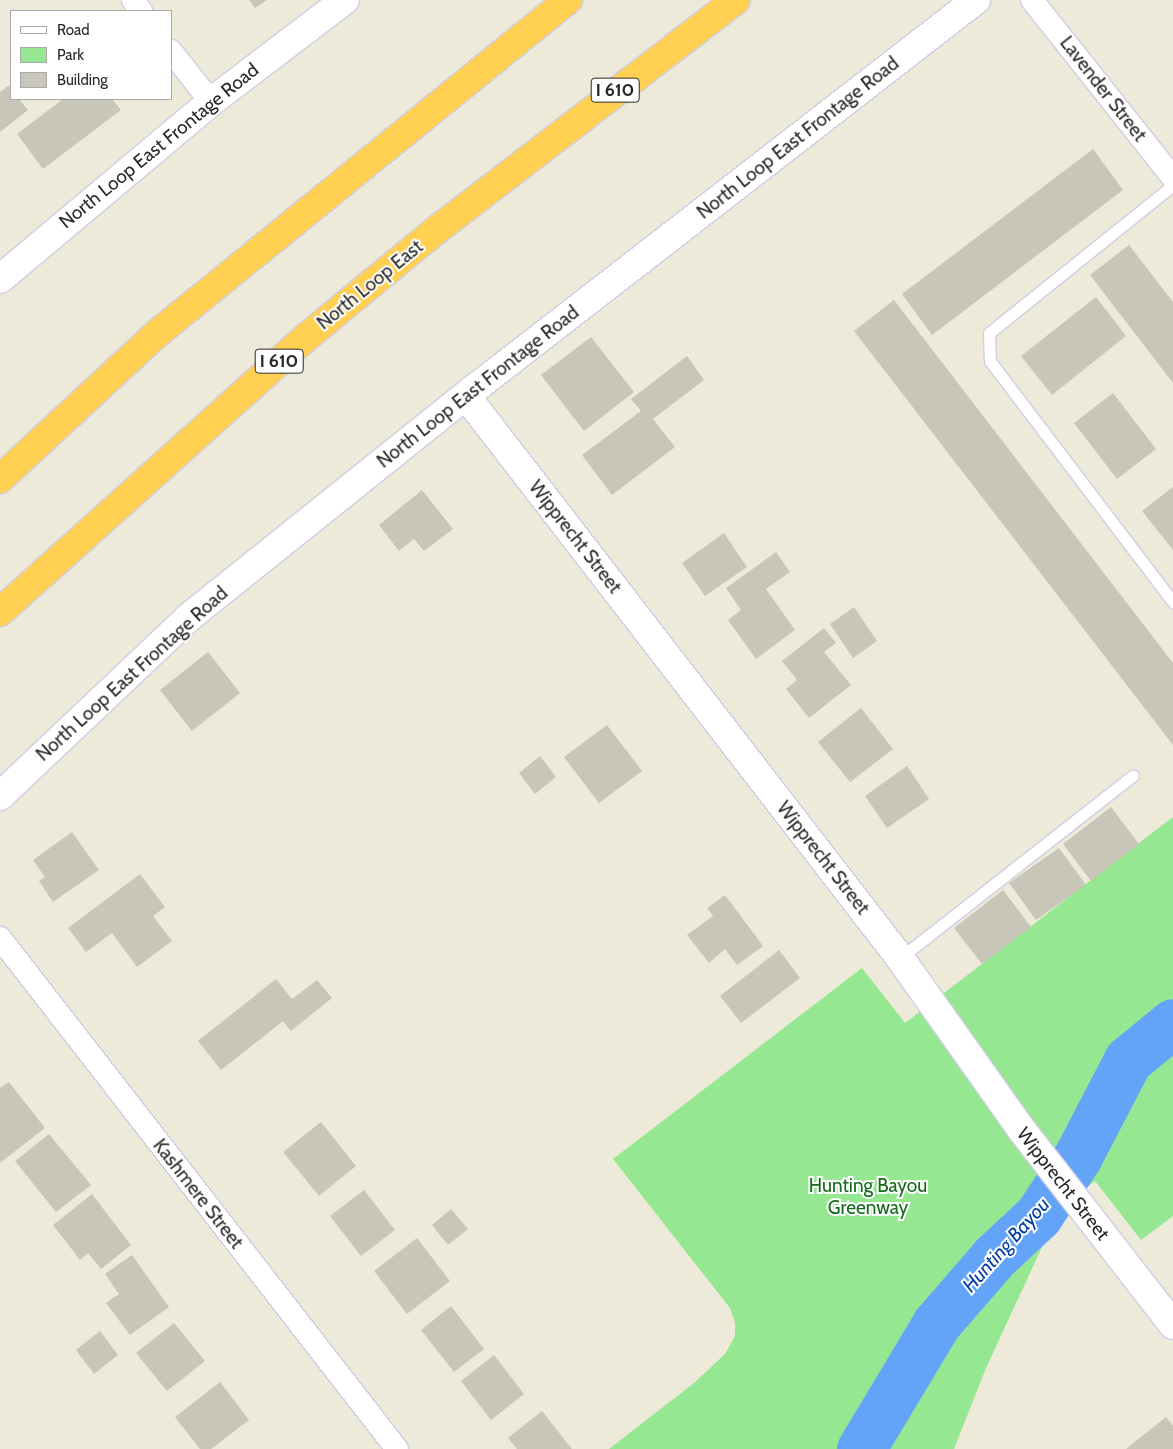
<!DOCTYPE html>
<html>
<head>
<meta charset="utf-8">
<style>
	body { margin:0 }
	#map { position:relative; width:1173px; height:1449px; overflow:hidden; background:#edead9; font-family:Cabin,sans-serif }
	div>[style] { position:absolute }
	.green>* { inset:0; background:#95e891 }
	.river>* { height:49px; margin:-24.5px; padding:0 24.5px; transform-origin:24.5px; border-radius:24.5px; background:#63a4f8 }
	.building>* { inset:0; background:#c8c6b9 }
	.roads { filter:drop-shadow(1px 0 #d0cee3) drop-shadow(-1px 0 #d0cee3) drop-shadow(0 1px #d0cee3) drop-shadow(0 -1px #d0cee3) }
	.lane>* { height:11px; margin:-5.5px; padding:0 5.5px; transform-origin:5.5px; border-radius:5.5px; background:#fff }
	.street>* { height:22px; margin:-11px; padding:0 11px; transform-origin:11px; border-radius:11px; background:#fff }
	.secondary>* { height:28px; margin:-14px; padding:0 14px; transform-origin:14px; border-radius:14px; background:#fff }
	.highway>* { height:28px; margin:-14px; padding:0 14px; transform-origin:14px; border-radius:14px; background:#ffd052 }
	span { translate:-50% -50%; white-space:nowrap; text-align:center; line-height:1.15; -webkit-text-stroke:4px #fff; paint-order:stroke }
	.shield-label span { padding:1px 4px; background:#fff; border:1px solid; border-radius:4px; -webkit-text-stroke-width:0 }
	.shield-label { font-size:18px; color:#292929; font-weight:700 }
	.street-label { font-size:19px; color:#292929 }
	.park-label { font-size:19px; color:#146b1b }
	.water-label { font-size:20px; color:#033da3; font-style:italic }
	.legend { position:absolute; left:10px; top:10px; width:162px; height:90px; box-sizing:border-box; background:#fff; border:1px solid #a9a9a9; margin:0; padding:6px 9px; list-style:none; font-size:15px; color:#292929 }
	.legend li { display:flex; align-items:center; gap:10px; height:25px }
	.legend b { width:25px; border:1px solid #a9a9a9 }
</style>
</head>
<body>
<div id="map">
	<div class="green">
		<i style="clip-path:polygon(1173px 817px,1173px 1216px,1141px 1240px,1095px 1181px,1060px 1208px,986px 1368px,954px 1449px,609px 1449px,694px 1383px,725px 1354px,735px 1336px,735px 1323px,730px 1308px,613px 1159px,862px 968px,905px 1023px)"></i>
	</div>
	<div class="river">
		<i style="left:861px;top:1449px;width:146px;rotate:-59deg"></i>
		<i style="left:936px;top:1324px;width:89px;rotate:-49.1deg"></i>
		<i style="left:994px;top:1257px;width:60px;rotate:-43deg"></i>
		<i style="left:1038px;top:1216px;width:72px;rotate:-56.3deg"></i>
		<i style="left:1078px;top:1156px;width:108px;rotate:-62.5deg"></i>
		<i style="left:1128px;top:1060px;width:58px;rotate:-39.4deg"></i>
	</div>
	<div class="building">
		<i style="clip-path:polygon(249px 0,267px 0,255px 8px)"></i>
		<i style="clip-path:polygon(9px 85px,11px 99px,19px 99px,28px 110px,0 132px,0 92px)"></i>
		<i style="clip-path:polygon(63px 99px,112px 99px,121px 110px,43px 169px,17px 134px)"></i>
		<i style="clip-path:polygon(1093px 149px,1123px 190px,932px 335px,902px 294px)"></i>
		<i style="clip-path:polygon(1129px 245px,1173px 302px,1173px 383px,1090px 275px)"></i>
		<i style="clip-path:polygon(1096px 297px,1126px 336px,1052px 395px,1021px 356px)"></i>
		<i style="clip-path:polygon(894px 300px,1173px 663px,1173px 745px,854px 331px)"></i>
		<i style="clip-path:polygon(591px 337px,634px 392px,584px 431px,541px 375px)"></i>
		<i style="clip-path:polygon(687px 356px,704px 380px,653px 419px,675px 447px,612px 495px,582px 455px,641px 411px,631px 399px)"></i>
		<i style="clip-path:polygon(1113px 393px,1156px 449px,1117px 479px,1074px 423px)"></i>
		<i style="clip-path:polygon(1173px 487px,1173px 550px,1142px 511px)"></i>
		<i style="clip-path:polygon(422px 490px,453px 529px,424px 551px,414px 539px,399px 551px,379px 525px)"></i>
		<i style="clip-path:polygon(724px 533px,747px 567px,705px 596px,682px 563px)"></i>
		<i style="clip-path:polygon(776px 552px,790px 572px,766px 589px,795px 630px,756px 659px,728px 620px,741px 610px,726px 588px)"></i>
		<i style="clip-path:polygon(854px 607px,877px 641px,853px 658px,830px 624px)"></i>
		<i style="clip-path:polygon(824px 628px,836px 643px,824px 652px,851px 685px,809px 718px,786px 689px,797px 680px,782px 661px)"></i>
		<i style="clip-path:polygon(208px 652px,240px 693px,192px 731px,160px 690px)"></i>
		<i style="clip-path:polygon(861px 708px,893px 749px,850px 782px,818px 742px)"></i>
		<i style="clip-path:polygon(607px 725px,642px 771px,599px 803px,564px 757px)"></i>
		<i style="clip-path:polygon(540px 756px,556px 777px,535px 794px,519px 773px)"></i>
		<i style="clip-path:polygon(907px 766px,929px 799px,887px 828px,865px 796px)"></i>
		<i style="clip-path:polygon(1111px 807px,1139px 844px,1091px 881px,1063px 844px)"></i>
		<i style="clip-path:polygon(72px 832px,99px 870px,53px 902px,39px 881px,45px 877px,33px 860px)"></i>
		<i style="clip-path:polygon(1059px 848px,1086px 885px,1036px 920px,1009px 883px)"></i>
		<i style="clip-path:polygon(140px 874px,165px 907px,153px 916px,172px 941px,137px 967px,112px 933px,86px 952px,68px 928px)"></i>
		<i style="clip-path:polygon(1003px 890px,1031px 927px,982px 964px,954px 928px)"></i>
		<i style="clip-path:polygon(725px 895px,763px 946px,737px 965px,725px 949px,709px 963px,687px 935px,713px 916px,707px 908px)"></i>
		<i style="clip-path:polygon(779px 950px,800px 978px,741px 1023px,720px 996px)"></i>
		<i style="clip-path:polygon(276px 979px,292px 999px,317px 980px,332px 998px,291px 1031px,283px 1021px,221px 1070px,198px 1041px)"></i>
		<i style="clip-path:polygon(9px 1082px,45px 1128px,0 1163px,0 1088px)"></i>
		<i style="clip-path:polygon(321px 1122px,356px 1166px,319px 1196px,283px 1152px)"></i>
		<i style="clip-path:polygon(49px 1134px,91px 1185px,56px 1212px,15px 1161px)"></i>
		<i style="clip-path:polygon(364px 1190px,395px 1230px,361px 1256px,330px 1216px)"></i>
		<i style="clip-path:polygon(92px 1194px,131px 1245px,101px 1269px,88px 1253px,80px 1260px,53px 1225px)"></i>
		<i style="clip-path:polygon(451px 1209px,468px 1229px,448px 1245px,432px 1225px)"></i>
		<i style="clip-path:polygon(417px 1238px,450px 1281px,407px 1314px,374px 1271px)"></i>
		<i style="clip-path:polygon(132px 1255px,169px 1307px,130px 1335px,106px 1303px,119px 1294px,105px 1274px)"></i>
		<i style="clip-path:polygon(451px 1306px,484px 1349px,454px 1372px,421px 1330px)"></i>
		<i style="clip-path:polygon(174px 1323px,205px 1361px,167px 1391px,136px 1353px)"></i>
		<i style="clip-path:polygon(100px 1331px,118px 1355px,94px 1374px,76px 1350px)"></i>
		<i style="clip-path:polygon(494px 1355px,524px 1394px,491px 1420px,461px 1381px)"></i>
		<i style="clip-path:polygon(220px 1382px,249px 1420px,211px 1449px,200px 1449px,175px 1417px)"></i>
		<i style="clip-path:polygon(542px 1411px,572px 1449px,517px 1449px,508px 1438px)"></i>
		<i style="clip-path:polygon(1166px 1417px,1173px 1426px,1173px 1449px,1126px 1449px)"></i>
	</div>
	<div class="roads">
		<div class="lane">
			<i style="left:1173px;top:185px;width:236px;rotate:141.2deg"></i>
			<i style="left:989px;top:333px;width:28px;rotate:88deg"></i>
			<i style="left:990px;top:361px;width:303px;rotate:52.8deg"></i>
			<i style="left:900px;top:958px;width:296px;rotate:-38.1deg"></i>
		</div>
		<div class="street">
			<i style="left:133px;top:0;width:14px;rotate:54deg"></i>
			<i style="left:1032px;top:0;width:227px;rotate:51.6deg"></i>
			<i style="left:171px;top:51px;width:65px;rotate:51.9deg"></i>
			<i style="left:0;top:938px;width:647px;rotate:52.16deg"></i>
		</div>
		<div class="secondary">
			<i style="left:0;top:279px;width:275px;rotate:-40deg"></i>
			<i style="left:211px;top:102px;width:168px;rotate:-37.3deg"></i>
			<i style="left:466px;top:396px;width:710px;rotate:52.32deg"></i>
			<i style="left:900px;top:958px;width:209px;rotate:54.7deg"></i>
			<i style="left:1021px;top:1129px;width:248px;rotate:52.2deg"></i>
			<i style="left:0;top:796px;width:259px;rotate:-43.4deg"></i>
			<i style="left:188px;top:618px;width:371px;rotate:-38.7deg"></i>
			<i style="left:478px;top:386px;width:630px;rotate:-37.78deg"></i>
		</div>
		<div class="highway">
			<i style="left:0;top:479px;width:217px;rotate:-42.8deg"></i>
			<i style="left:159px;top:332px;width:527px;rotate:-39.07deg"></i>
			<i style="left:0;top:612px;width:415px;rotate:-41.9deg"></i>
			<i style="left:309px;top:335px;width:168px;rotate:-39.5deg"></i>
			<i style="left:439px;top:228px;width:374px;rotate:-37.5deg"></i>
		</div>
	</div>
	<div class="shield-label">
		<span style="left:615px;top:90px">I 610</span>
		<span style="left:279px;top:361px">I 610</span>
	</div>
	<div class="street-label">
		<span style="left:1103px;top:89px;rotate:52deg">Lavender Street</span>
		<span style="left:798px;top:138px;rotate:-38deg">North Loop East Frontage Road</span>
		<span style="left:159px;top:146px;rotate:-39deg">North Loop East Frontage Road</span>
		<span style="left:370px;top:285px;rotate:-39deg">North Loop East</span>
		<span style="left:478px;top:387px;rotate:-38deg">North Loop East Frontage Road</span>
		<span style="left:575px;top:537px;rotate:52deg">Wipprecht Street</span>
		<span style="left:132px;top:674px;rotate:-42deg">North Loop East Frontage Road</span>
		<span style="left:823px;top:858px;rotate:52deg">Wipprecht Street</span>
		<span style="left:1063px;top:1184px;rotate:52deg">Wipprecht Street</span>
		<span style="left:198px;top:1194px;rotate:52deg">Kashmere Street</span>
	</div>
	<div class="park-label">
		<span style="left:868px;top:1197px">Hunting Bayou<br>Greenway</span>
	</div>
	<div class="water-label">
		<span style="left:1006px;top:1245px;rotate:-48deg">Hunting Bayou</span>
	</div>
	<ul class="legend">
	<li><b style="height:6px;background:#fff"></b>Road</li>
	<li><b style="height:14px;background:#95e891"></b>Park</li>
	<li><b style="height:14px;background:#c8c6b9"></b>Building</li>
	</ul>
</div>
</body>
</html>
